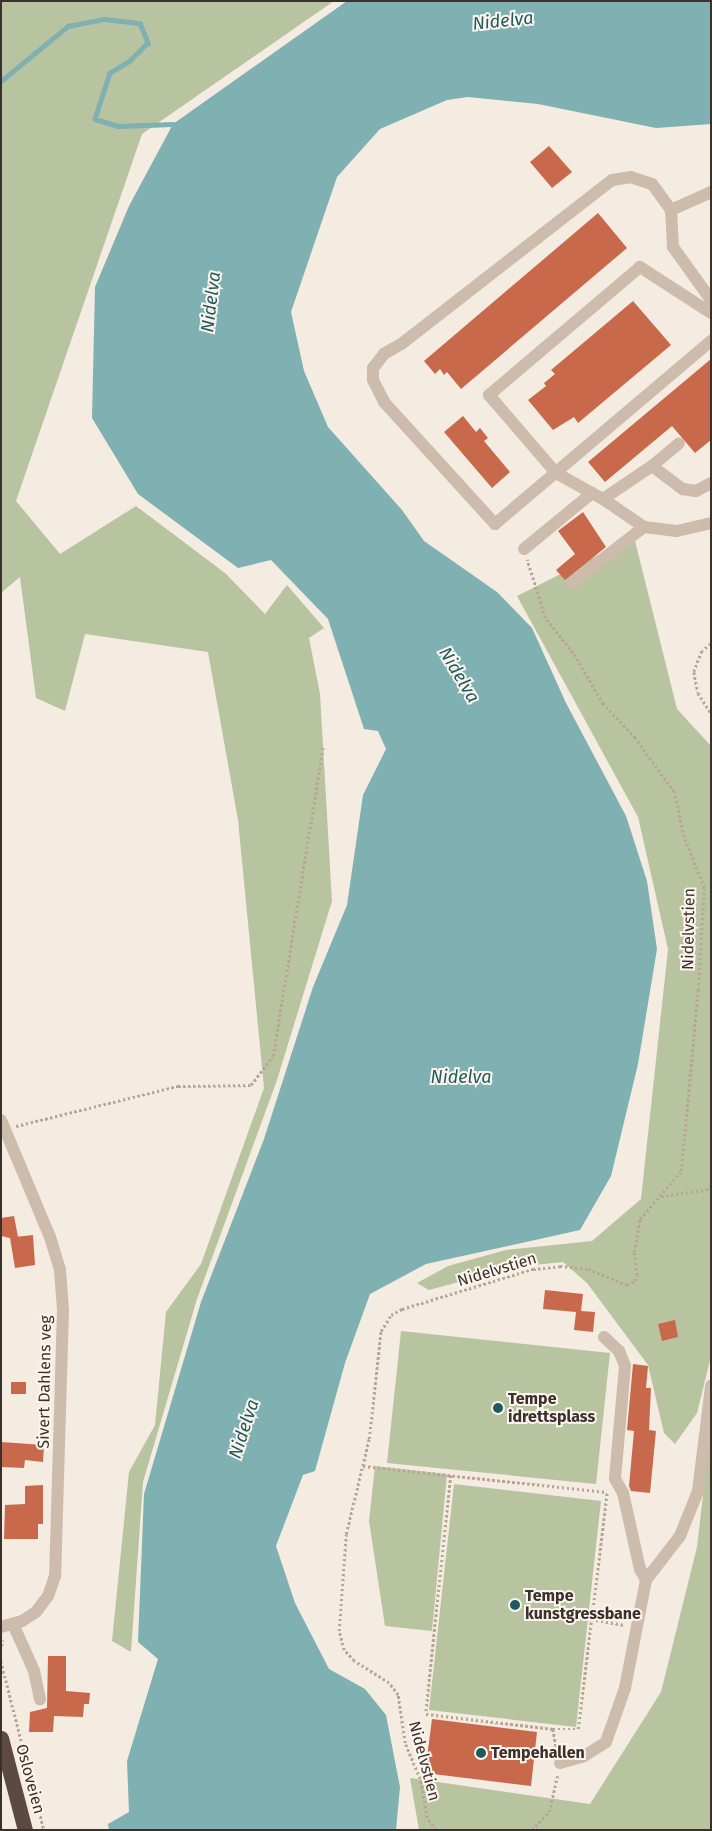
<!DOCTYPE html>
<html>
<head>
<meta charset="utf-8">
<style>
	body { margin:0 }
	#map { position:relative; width:712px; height:1831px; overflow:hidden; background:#f4ebe1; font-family:"Fira Sans",sans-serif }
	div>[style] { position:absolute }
	.green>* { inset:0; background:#b8c4a0 }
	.water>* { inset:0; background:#7fb0b2 }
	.stream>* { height:4.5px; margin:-2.25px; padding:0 2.25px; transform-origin:2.25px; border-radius:2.25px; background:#7fb0b2 }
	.building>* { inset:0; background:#c8694b }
	.path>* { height:2.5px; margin-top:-1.25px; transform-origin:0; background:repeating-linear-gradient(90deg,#b9a596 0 2.5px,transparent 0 5px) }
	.minor>* { height:12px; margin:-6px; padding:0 6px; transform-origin:6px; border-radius:6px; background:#cdbbac }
	.highway>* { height:15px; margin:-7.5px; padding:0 7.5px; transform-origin:7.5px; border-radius:7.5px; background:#5c4a42 }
	.dots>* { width:14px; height:14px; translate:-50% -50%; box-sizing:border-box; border:2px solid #fbf5ee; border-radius:50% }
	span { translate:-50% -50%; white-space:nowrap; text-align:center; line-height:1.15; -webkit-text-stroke:4px #fbf5ee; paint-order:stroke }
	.street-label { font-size:16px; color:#3b302b }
	.poi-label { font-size:16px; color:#3b302b; font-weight:700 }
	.left { translate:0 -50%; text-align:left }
	.water-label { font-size:18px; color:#1f5a5e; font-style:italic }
	.frame { position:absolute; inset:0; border:2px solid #3b302b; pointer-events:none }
</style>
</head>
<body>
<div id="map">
	<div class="green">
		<i style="clip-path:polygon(1px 1px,334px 1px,142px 134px,16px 501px,60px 554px,136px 506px,225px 573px,265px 614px,287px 585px,324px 628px,309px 638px,320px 694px,332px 901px,277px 1080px,197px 1299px,143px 1482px,131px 1652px,112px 1641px,129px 1472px,155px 1425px,166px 1312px,201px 1264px,264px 1088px,238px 820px,208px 652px,85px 634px,65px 711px,36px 698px,20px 577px,1px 593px)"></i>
		<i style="clip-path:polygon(634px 537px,677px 709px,711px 746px,711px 1356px,697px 1413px,675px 1444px,664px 1433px,648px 1365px,587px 1283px,563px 1262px,514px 1267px,429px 1290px,417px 1283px,448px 1266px,506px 1250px,592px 1241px,641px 1199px,668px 949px,638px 817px,517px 596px)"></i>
		<i style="clip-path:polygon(401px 1331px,610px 1353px,596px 1484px,387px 1463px)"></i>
		<i style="clip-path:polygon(711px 1426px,711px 1830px,419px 1830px,410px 1778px,590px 1804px,661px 1692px,697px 1547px)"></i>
		<i style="clip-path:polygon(375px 1466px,447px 1474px,432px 1631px,385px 1626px,369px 1521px)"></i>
		<i style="clip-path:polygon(454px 1484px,601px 1501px,576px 1727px,429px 1710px)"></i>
	</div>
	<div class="water">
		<i style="clip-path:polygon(347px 1px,711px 1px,711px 124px,656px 128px,538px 104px,468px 97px,447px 100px,380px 129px,337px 177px,291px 312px,304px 371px,328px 427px,402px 510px,424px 541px,497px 592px,532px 628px,566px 703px,626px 816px,647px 881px,657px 949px,638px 1064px,611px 1176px,580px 1230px,426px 1264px,370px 1294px,345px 1363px,315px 1471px,303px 1475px,276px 1546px,295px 1603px,329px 1669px,365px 1689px,386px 1715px,400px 1787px,396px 1830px,109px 1830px,108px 1824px,129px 1812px,127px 1761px,158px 1659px,138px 1642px,144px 1494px,201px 1302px,264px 1139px,313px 987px,347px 905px,363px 795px,386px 749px,378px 731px,364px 729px,328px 619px,271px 560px,238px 568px,138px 494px,92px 418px,95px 287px,129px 206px,173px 124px)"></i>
	</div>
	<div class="stream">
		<i style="left:1px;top:81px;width:87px;rotate:-39.4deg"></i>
		<i style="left:68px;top:26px;width:38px;rotate:-11deg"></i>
		<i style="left:105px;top:19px;width:35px;rotate:7deg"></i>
		<i style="left:140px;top:23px;width:22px;rotate:68deg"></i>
		<i style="left:148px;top:43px;width:25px;rotate:135deg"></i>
		<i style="left:130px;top:61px;width:23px;rotate:149deg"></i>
		<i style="left:110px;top:73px;width:48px;rotate:108.1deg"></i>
		<i style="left:95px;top:119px;width:24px;rotate:17deg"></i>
		<i style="left:118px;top:126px;width:55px;rotate:-2.1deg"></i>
	</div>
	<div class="building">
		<i style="clip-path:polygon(549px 146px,572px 172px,552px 188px,530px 162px)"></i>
		<i style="clip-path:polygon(598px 213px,627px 248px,461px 389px,447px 372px,444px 375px,440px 369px,435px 374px,424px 361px)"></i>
		<i style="clip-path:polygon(633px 301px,671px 345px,578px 423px,574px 417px,553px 430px,528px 400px,546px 386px,544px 383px,555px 374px,551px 370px)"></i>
		<i style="clip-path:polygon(711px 359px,711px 440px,695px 453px,672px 426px,605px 482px,588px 462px)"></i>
		<i style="clip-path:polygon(463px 416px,476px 432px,480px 428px,488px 438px,484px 441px,510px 472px,492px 488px,444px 432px)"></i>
		<i style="clip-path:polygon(583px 512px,606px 547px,565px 580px,556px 570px,575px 554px,558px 531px)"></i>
		<i style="clip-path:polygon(14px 1216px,18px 1237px,15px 1237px,33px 1235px,35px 1265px,15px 1268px,10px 1238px,1px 1236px,1px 1218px)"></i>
		<i style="clip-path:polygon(545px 1290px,583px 1294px,581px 1311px,595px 1312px,593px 1332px,574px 1330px,576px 1312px,543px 1309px)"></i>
		<i style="clip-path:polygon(675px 1320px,678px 1337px,662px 1341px,658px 1324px)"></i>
		<i style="clip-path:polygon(633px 1364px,648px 1366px,646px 1388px,651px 1388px,649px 1430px,656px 1431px,650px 1493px,631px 1491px,629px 1486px,634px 1431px,627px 1430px)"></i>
		<i style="clip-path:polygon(11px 1382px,26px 1382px,26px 1394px,11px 1394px)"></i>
		<i style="clip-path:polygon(1px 1442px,44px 1445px,43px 1462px,25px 1460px,24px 1468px,1px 1467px)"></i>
		<i style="clip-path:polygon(43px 1485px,43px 1524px,38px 1524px,38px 1539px,4px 1539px,5px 1505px,25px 1504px,25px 1486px)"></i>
		<i style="clip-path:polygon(48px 1656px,66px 1656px,66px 1691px,90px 1693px,89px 1704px,84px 1704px,83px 1717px,54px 1716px,53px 1732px,29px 1732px,30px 1712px,47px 1708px)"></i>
		<i style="clip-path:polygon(432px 1719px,537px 1732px,531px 1786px,425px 1773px)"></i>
	</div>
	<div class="path">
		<i style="left:711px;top:644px;width:11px;rotate:142deg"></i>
		<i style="left:702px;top:651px;width:22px;rotate:111deg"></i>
		<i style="left:694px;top:672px;width:21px;rotate:79deg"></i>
		<i style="left:698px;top:693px;width:24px;rotate:57deg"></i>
		<i style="left:16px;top:1126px;width:167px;rotate:-13.9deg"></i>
		<i style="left:178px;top:1086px;width:73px;rotate:-0.8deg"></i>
		<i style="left:251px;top:1085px;width:36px;rotate:-53deg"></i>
		<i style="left:273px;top:1056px;width:312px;rotate:-80.8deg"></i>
		<i style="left:661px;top:1196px;width:45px;rotate:-7.6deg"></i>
		<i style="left:706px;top:1190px;width:6px;rotate:-39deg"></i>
		<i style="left:363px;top:1466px;width:245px;rotate:6.1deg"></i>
		<i style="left:451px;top:1475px;width:240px;rotate:96deg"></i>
		<i style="left:426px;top:1714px;width:128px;rotate:6.7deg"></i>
		<i style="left:553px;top:1729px;width:25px"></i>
		<i style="left:578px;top:1729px;width:239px;rotate:-83deg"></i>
		<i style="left:591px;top:1619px;width:34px;rotate:10deg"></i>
		<i style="left:1px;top:1646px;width:6px;rotate:-72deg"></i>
		<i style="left:1px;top:1661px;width:174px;rotate:75.7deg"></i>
		<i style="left:553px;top:1729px;width:22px;rotate:80deg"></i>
		<i style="left:436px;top:1830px;width:15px;rotate:-127deg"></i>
		<i style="left:427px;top:1818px;width:40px;rotate:-100deg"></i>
		<i style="left:420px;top:1779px;width:39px;rotate:-113deg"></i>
		<i style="left:405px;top:1743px;width:49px;rotate:-98.3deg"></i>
		<i style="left:398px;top:1695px;width:15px;rotate:-127deg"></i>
		<i style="left:389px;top:1683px;width:41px;rotate:-147.8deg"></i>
		<i style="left:354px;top:1661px;width:15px;rotate:-132deg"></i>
		<i style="left:344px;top:1650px;width:20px;rotate:-105deg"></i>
		<i style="left:339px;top:1631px;width:97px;rotate:-85.9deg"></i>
		<i style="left:346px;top:1534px;width:98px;rotate:-76.4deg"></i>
		<i style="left:369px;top:1439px;width:109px;rotate:-83.7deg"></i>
		<i style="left:381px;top:1331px;width:19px;rotate:-58deg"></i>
		<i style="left:391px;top:1315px;width:13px;rotate:-29deg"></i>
		<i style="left:402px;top:1309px;width:137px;rotate:-17deg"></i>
		<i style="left:533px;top:1269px;width:27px;rotate:-6deg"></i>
		<i style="left:560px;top:1266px;width:28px;rotate:6deg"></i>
		<i style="left:588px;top:1269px;width:42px;rotate:22.3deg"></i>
		<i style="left:627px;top:1285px;width:9px;rotate:-27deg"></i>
		<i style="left:635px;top:1281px;width:6px;rotate:-72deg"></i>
		<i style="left:637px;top:1275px;width:23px;rotate:-97deg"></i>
		<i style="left:634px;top:1252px;width:34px;rotate:-80deg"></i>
		<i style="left:640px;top:1219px;width:63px;rotate:-49.5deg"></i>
		<i style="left:681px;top:1171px;width:182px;rotate:-84.6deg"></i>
		<i style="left:698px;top:990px;width:102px;rotate:-86.6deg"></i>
		<i style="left:704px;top:888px;width:55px;rotate:-111.4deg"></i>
		<i style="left:684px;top:837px;width:46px;rotate:-102.5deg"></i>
		<i style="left:674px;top:792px;width:67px;rotate:-125.8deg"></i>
		<i style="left:635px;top:738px;width:47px;rotate:-133.3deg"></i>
		<i style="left:603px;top:704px;width:59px;rotate:-120.5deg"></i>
		<i style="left:573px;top:653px;width:45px;rotate:-128.7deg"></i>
		<i style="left:545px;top:618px;width:61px;rotate:-107.2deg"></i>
		<i style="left:532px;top:1830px;width:25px;rotate:-47deg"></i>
		<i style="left:549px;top:1812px;width:37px;rotate:-77deg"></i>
	</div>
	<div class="minor">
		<i style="left:671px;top:210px;width:44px;rotate:-24.2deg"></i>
		<i style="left:711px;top:300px;width:65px;rotate:-125.6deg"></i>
		<i style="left:673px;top:247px;width:37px;rotate:-93deg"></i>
		<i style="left:671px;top:210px;width:32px;rotate:-126deg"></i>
		<i style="left:652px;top:184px;width:22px;rotate:-162deg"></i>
		<i style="left:631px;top:177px;width:19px;rotate:171deg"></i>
		<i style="left:612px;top:180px;width:267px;rotate:142.1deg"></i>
		<i style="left:401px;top:344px;width:20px;rotate:150deg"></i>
		<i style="left:384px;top:354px;width:18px;rotate:128deg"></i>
		<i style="left:373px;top:368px;width:12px;rotate:90deg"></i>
		<i style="left:373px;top:380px;width:25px;rotate:63deg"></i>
		<i style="left:384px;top:402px;width:165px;rotate:47.7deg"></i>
		<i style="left:495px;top:524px;width:283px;rotate:-40.3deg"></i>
		<i style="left:711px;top:313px;width:85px;rotate:-147.1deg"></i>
		<i style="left:640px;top:267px;width:198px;rotate:139.7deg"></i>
		<i style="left:489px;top:395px;width:103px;rotate:49.3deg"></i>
		<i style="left:556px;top:473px;width:54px;rotate:29deg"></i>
		<i style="left:603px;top:499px;width:50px;rotate:34.3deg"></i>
		<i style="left:644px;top:527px;width:33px;rotate:7deg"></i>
		<i style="left:677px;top:531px;width:35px;rotate:-13deg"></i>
		<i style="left:652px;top:466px;width:35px;rotate:-40deg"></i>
		<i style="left:603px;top:499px;width:59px;rotate:-34deg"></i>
		<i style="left:652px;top:466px;width:39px;rotate:37deg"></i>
		<i style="left:683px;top:489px;width:13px;rotate:9deg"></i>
		<i style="left:696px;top:491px;width:17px;rotate:-28deg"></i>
		<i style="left:524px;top:549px;width:88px;rotate:-39.5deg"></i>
		<i style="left:572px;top:583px;width:91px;rotate:-37.9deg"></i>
		<i style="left:1px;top:1120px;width:127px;rotate:67.3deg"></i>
		<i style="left:50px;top:1237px;width:34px;rotate:73deg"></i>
		<i style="left:60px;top:1270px;width:40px;rotate:85.7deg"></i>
		<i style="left:63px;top:1310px;width:266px;rotate:91.7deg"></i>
		<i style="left:55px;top:1576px;width:21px;rotate:109deg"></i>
		<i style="left:48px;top:1596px;width:20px;rotate:127deg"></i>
		<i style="left:36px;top:1612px;width:17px;rotate:147deg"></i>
		<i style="left:22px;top:1621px;width:22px;rotate:164deg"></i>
		<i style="left:604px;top:1337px;width:21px;rotate:43deg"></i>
		<i style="left:619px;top:1351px;width:16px;rotate:68deg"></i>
		<i style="left:625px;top:1366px;width:113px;rotate:95.1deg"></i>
		<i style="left:615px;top:1479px;width:16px;rotate:60deg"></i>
		<i style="left:623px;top:1493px;width:78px;rotate:77.4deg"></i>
		<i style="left:640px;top:1569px;width:13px;rotate:61deg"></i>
		<i style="left:13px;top:1624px;width:51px;rotate:65.9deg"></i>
		<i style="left:34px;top:1671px;width:29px;rotate:78deg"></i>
		<i style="left:560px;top:1763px;width:25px;rotate:-16deg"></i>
		<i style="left:584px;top:1756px;width:26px;rotate:-32deg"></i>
		<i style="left:606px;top:1742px;width:57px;rotate:-70.6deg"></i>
		<i style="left:625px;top:1688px;width:110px;rotate:-79deg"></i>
		<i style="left:646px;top:1580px;width:56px;rotate:-52.3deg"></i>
		<i style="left:680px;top:1536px;width:48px;rotate:-68.2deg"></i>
		<i style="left:698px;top:1491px;width:106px;rotate:-82.9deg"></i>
	</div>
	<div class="highway">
		<i style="left:1px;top:1738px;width:95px;rotate:75.4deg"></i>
	</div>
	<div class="dots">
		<i style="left:498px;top:1408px;background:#1f5a5e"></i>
		<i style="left:515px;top:1605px;background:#1f5a5e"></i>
		<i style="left:481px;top:1753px;background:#1f5a5e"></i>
	</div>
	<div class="street-label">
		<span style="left:689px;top:929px;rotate:-89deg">Nidelvstien</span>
		<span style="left:497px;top:1270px;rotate:-17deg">Nidelvstien</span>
		<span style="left:45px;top:1382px;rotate:-89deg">Sivert Dahlens veg</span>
		<span style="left:424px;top:1761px;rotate:75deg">Nidelvstien</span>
		<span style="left:30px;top:1779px;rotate:75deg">Osloveien</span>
	</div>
	<div class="poi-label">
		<span class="left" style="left:508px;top:1408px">Tempe<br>idrettsplass</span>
		<span class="left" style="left:525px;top:1605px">Tempe<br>kunstgressbane</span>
		<span class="left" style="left:491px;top:1753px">Tempehallen</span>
	</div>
	<div class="water-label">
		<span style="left:503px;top:21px;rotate:-6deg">Nidelva</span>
		<span style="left:211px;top:302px;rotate:-83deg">Nidelva</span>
		<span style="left:459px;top:675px;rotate:59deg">Nidelva</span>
		<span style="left:461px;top:1077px">Nidelva</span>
		<span style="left:244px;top:1429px;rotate:-72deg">Nidelva</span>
	</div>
	<div class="frame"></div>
</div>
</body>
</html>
